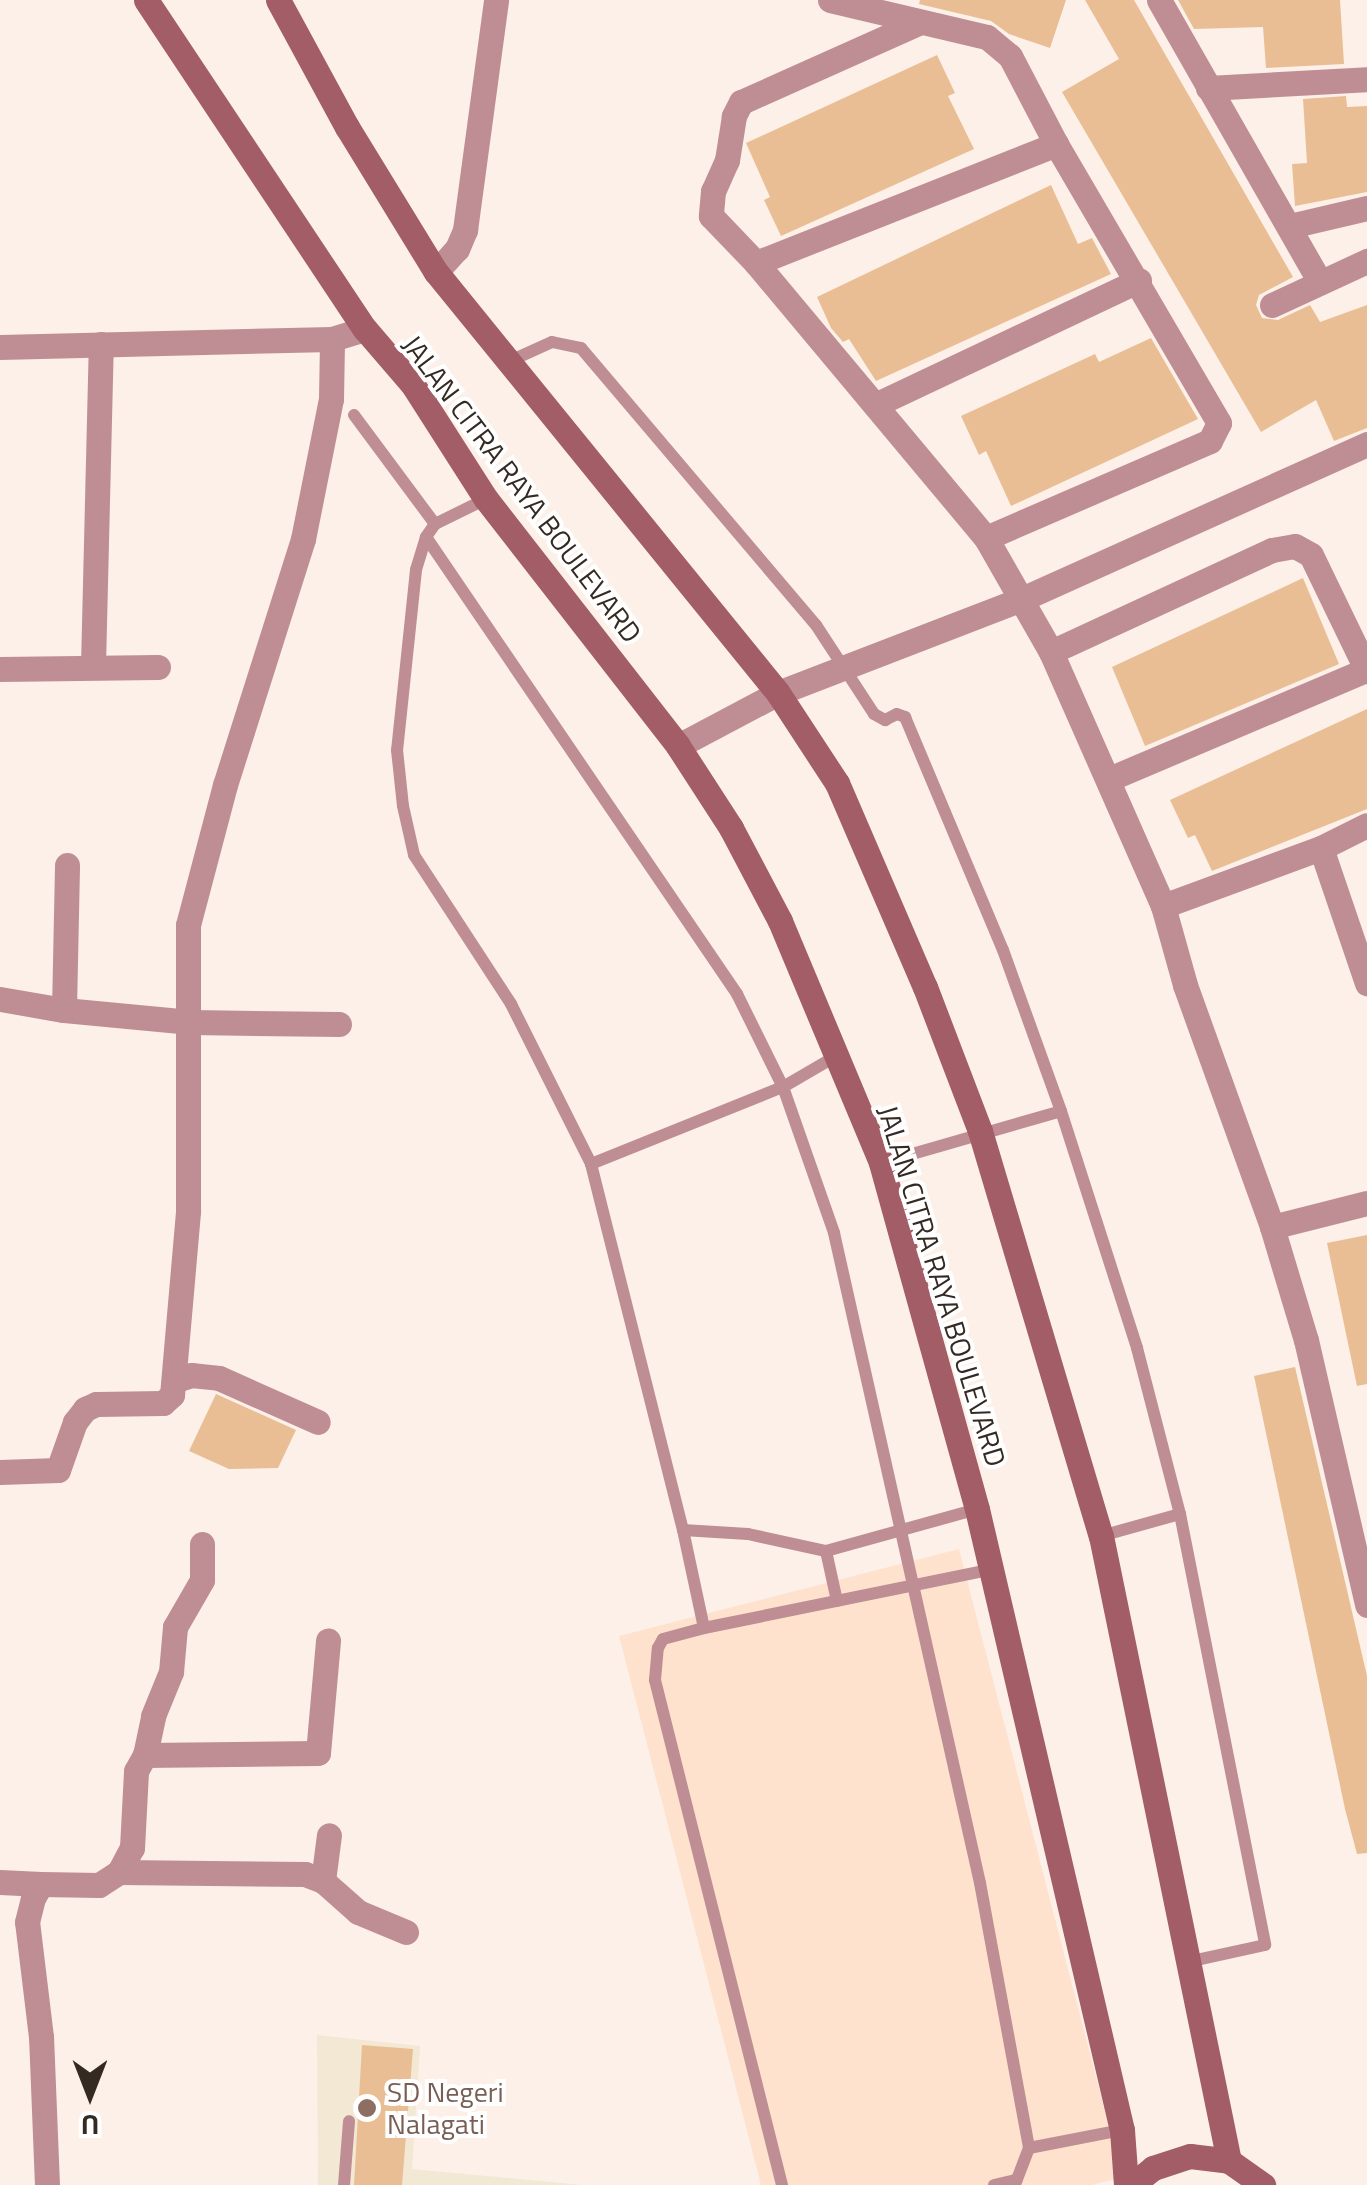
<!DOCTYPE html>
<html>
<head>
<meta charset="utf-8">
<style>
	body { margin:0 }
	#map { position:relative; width:1367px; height:2185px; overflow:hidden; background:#fcf0e8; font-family:"Titillium Web",sans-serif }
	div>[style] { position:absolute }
	.built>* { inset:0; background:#fee2ce }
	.education>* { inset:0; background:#f3e8d3 }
	.building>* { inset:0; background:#eabe95 }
	.lane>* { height:12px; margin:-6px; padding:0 6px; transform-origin:6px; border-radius:6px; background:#bf8e94 }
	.street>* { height:25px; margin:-12.5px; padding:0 12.5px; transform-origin:12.5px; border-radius:12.5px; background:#bf8e94 }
	.secondary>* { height:25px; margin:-12.5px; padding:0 12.5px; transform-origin:12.5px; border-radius:12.5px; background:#a25d67 }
	.dots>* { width:28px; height:28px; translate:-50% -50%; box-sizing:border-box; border:5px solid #fff; border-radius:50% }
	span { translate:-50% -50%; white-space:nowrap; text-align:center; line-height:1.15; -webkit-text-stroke:8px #fff; paint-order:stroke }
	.street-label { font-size:28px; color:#342a22 }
	.education-label { font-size:28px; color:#785e54 }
	.left { translate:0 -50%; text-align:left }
	.north { position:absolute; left:40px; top:2045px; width:100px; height:100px; -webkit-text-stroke:8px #fff; paint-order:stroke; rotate:180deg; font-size:28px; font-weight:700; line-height:40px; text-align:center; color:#342a22 }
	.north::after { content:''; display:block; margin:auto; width:35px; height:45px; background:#342a22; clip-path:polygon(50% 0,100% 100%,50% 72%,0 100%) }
</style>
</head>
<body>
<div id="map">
	<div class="built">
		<i style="clip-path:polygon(959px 1549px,1122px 2177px,1092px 2185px,761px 2185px,619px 1636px)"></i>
	</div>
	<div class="education">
		<i style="clip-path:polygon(317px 2035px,420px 2046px,412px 2169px,582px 2185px,318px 2185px)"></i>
	</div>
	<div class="building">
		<i style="clip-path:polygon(920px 0,1066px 0,1050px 48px,1009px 34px,991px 21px,919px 4px)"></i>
		<i style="clip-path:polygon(1085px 0,1134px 0,1293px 277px,1259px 295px,1256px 305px,1262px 318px,1278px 320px,1310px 305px,1320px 322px,1367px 305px,1367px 428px,1334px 441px,1316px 400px,1261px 432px,1062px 92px,1119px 59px)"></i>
		<i style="clip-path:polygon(1178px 0,1340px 0,1344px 64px,1266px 68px,1263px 27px,1194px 29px)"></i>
		<i style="clip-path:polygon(937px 55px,955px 93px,948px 96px,974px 149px,781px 236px,764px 200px,770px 197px,746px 143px)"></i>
		<i style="clip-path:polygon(1346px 96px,1347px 107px,1367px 106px,1367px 192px,1295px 206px,1292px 164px,1307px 163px,1303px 99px)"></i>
		<i style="clip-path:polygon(1051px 185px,1078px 244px,1092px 238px,1111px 274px,876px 381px,849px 339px,843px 342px,831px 328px,817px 297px)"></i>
		<i style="clip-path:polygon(1151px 338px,1198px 419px,1011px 506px,986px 451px,979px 455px,961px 416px,1095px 354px,1099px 362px)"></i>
		<i style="clip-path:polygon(1303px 578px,1339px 664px,1145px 746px,1112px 667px)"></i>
		<i style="clip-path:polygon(1367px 709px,1367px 809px,1212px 871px,1195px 835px,1188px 838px,1170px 800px)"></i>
		<i style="clip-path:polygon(1367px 1235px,1367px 1384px,1357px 1386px,1327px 1243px)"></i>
		<i style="clip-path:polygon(1295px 1367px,1367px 1676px,1367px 1853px,1357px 1854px,1345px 1809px,1254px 1376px)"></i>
		<i style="clip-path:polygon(216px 1394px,296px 1430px,278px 1468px,229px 1469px,189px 1451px)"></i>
		<i style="clip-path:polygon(362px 2045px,413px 2049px,402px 2185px,354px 2185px)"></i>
	</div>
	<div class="lane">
		<i style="left:510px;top:361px;width:46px;rotate:-24.3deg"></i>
		<i style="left:552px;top:342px;width:30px;rotate:12deg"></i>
		<i style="left:581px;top:348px;width:363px;rotate:49.7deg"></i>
		<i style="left:816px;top:625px;width:106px;rotate:56.9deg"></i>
		<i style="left:874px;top:714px;width:13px;rotate:29deg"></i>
		<i style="left:885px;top:720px;width:13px;rotate:-27deg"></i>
		<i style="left:897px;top:714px;width:9px;rotate:21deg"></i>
		<i style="left:905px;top:717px;width:253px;rotate:67.2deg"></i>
		<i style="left:1003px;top:950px;width:171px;rotate:70.2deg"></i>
		<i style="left:1061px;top:1111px;width:249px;rotate:72.2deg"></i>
		<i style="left:1137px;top:1348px;width:171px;rotate:75.5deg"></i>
		<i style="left:1180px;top:1514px;width:439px;rotate:78.8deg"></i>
		<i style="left:1265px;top:1945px;width:79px;rotate:167.6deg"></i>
		<i style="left:354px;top:415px;width:136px;rotate:53.4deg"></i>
		<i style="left:486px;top:499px;width:57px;rotate:153.9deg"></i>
		<i style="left:435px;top:524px;width:16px;rotate:125deg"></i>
		<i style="left:426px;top:537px;width:34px;rotate:107deg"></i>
		<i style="left:416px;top:570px;width:181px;rotate:96deg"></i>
		<i style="left:397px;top:750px;width:56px;rotate:83.9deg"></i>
		<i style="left:403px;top:806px;width:50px;rotate:77.3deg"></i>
		<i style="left:414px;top:855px;width:178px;rotate:56.9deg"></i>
		<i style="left:511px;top:1004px;width:179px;rotate:63.4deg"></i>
		<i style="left:591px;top:1164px;width:377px;rotate:75.9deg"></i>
		<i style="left:683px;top:1530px;width:65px;rotate:3.5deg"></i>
		<i style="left:748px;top:1534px;width:80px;rotate:12.3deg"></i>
		<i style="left:826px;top:1551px;width:157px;rotate:-15.5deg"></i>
		<i style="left:426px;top:537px;width:553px;rotate:55.76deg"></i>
		<i style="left:737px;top:994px;width:104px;rotate:63.7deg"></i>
		<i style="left:783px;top:1087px;width:155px;rotate:70.7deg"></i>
		<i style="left:834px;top:1233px;width:666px;rotate:77.34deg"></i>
		<i style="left:980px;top:1883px;width:269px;rotate:79.5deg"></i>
		<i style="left:1029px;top:2148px;width:40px;rotate:111deg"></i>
		<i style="left:881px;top:1163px;width:187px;rotate:-16.1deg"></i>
		<i style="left:591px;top:1164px;width:207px;rotate:-21.9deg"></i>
		<i style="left:783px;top:1087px;width:64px;rotate:-30.2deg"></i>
		<i style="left:683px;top:1530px;width:100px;rotate:77.9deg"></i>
		<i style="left:1101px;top:1536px;width:82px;rotate:-15.6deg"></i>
		<i style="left:826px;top:1551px;width:51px;rotate:77.6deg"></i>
		<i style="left:1029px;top:2148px;width:95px;rotate:-11deg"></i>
		<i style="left:344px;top:2185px;width:64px;rotate:-85.5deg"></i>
		<i style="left:782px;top:2185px;width:521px;rotate:-104.12deg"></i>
		<i style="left:655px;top:1680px;width:32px;rotate:-85deg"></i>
		<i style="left:658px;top:1648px;width:10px;rotate:-61deg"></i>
		<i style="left:663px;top:1639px;width:42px;rotate:-15deg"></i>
		<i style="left:704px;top:1628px;width:291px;rotate:-11.5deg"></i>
		<i style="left:994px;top:2185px;width:23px;rotate:-13deg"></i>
	</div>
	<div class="street">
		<i style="left:830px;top:0;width:161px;rotate:13.3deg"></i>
		<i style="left:987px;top:37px;width:30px;rotate:40deg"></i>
		<i style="left:1010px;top:56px;width:99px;rotate:62.4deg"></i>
		<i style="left:1056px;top:144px;width:323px;rotate:59.7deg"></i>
		<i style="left:1219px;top:423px;width:20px;rotate:117deg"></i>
		<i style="left:1210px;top:441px;width:244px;rotate:156.6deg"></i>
		<i style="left:1159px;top:0;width:325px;rotate:60.3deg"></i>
		<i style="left:918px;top:23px;width:194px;rotate:155.9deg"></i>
		<i style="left:741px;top:102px;width:16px;rotate:117deg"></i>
		<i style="left:734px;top:116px;width:45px;rotate:99deg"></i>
		<i style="left:727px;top:160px;width:34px;rotate:114deg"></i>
		<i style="left:713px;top:191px;width:25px;rotate:95deg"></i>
		<i style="left:711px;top:216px;width:65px;rotate:46.2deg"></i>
		<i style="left:756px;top:263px;width:359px;rotate:50.1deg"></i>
		<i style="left:986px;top:538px;width:131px;rotate:60.3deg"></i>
		<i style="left:1051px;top:652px;width:278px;rotate:66.2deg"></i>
		<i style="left:1163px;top:906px;width:82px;rotate:74.4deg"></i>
		<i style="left:1185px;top:985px;width:257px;rotate:70.2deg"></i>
		<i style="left:1272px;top:1227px;width:118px;rotate:73.3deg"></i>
		<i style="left:1306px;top:1340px;width:272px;rotate:77deg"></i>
		<i style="left:1208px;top:88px;width:159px;rotate:-3.2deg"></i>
		<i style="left:1290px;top:226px;width:79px;rotate:-13.2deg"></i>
		<i style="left:756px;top:263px;width:323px;rotate:-21.6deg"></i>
		<i style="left:436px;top:272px;width:31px;rotate:-48deg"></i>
		<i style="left:457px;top:249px;width:21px;rotate:-67deg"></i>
		<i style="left:465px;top:230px;width:232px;rotate:-82.3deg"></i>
		<i style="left:1272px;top:305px;width:105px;rotate:-24.9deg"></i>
		<i style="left:0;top:347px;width:332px;rotate:-1.4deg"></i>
		<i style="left:332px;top:339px;width:34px;rotate:-17deg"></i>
		<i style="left:875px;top:405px;width:292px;rotate:-25.3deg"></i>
		<i style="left:1051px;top:652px;width:243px;rotate:-24.8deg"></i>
		<i style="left:1272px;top:550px;width:23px;rotate:-10deg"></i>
		<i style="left:1295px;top:546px;width:18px;rotate:29deg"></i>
		<i style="left:1311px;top:555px;width:129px;rotate:64.2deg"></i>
		<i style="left:93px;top:665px;width:321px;rotate:-88.6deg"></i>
		<i style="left:0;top:669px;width:158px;rotate:-0.7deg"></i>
		<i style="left:678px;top:746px;width:113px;rotate:-27.9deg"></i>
		<i style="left:778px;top:693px;width:261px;rotate:-21.1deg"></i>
		<i style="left:1022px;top:599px;width:378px;rotate:-24.2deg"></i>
		<i style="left:1109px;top:779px;width:279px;rotate:-23deg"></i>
		<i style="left:1321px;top:848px;width:143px;rotate:71.2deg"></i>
		<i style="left:1163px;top:906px;width:168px;rotate:-20.2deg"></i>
		<i style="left:1321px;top:848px;width:51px;rotate:-26.6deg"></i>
		<i style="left:0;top:999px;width:65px;rotate:9.8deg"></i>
		<i style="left:64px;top:1010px;width:145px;rotate:-88.8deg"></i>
		<i style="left:64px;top:1010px;width:127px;rotate:5.4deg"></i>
		<i style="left:190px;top:1022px;width:149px;rotate:0.8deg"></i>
		<i style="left:1272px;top:1227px;width:98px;rotate:-14.2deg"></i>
		<i style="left:176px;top:1380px;width:16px;rotate:-18deg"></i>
		<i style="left:191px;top:1375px;width:28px;rotate:6deg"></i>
		<i style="left:219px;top:1378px;width:108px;rotate:24deg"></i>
		<i style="left:0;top:1472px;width:58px;rotate:-2deg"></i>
		<i style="left:58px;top:1470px;width:51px;rotate:-70.5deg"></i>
		<i style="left:75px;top:1422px;width:16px;rotate:-52deg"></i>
		<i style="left:85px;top:1409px;width:12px;rotate:-24deg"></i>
		<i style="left:96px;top:1404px;width:67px;rotate:-0.9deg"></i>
		<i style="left:163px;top:1403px;width:12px;rotate:-42deg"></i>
		<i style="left:172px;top:1395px;width:185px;rotate:-85deg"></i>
		<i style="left:188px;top:1211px;width:286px;rotate:-90deg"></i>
		<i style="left:188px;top:925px;width:145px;rotate:-75.2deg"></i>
		<i style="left:225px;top:785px;width:258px;rotate:-72.4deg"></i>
		<i style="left:303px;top:539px;width:143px;rotate:-78.7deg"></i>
		<i style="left:331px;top:399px;width:60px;rotate:-89deg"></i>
		<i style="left:145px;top:1755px;width:40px;rotate:-78deg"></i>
		<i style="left:153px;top:1716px;width:48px;rotate:-67.8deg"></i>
		<i style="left:171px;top:1672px;width:45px;rotate:-84.9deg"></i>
		<i style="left:175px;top:1627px;width:54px;rotate:-60.1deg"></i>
		<i style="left:202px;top:1580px;width:36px;rotate:-90deg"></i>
		<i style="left:119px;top:1872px;width:186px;rotate:0.6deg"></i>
		<i style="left:305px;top:1874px;width:19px;rotate:21deg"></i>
		<i style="left:323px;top:1881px;width:47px;rotate:41.5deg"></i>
		<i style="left:358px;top:1912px;width:52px;rotate:22.6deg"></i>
		<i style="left:323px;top:1881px;width:46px;rotate:-82.6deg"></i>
		<i style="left:0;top:1882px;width:41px;rotate:2.8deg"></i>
		<i style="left:47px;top:2185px;width:148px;rotate:-92.3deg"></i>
		<i style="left:41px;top:2037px;width:116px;rotate:-96.9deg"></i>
		<i style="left:27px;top:1922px;width:25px;rotate:-76deg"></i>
		<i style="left:33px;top:1898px;width:16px;rotate:-60deg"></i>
		<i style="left:41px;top:1884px;width:58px;rotate:1deg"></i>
		<i style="left:99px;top:1885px;width:24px;rotate:-33deg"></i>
		<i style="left:119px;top:1872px;width:27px;rotate:-62deg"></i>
		<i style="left:132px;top:1848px;width:77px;rotate:-87deg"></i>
		<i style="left:136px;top:1771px;width:18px;rotate:-61deg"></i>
		<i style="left:145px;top:1755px;width:173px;rotate:-0.7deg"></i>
		<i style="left:318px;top:1753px;width:113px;rotate:-84.9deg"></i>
	</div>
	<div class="secondary">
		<i style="left:146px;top:0;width:395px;rotate:56.4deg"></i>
		<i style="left:365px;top:329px;width:74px;rotate:49.4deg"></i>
		<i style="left:413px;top:385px;width:135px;rotate:57.4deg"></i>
		<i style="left:486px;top:499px;width:313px;rotate:52.1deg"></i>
		<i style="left:678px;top:746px;width:98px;rotate:57.1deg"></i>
		<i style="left:731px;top:828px;width:105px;rotate:62.2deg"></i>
		<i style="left:780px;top:921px;width:262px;rotate:67.3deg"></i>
		<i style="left:881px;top:1163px;width:359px;rotate:74.5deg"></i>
		<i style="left:977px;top:1509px;width:638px;rotate:76.86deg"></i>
		<i style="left:1122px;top:2130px;width:55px;rotate:85.8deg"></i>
		<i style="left:278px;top:0;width:145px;rotate:61.5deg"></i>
		<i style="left:347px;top:127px;width:170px;rotate:58.5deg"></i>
		<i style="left:436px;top:272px;width:542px;rotate:50.91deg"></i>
		<i style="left:778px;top:693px;width:108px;rotate:56.8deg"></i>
		<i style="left:837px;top:783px;width:222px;rotate:66.7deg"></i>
		<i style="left:925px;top:987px;width:154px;rotate:69.1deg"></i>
		<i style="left:980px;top:1131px;width:423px;rotate:73.4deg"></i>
		<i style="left:1101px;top:1536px;width:638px;rotate:78.43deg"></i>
		<i style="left:1132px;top:2185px;width:27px;rotate:-39deg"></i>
		<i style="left:1153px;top:2168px;width:39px;rotate:-18deg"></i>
		<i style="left:1190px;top:2156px;width:39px;rotate:7deg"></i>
		<i style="left:1229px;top:2161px;width:42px;rotate:35.2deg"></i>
	</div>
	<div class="dots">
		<i style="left:367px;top:2108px;background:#8d6e63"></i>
	</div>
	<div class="street-label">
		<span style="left:522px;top:489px;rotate:53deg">JALAN CITRA RAYA BOULEVARD</span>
		<span style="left:942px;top:1286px;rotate:73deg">JALAN CITRA RAYA BOULEVARD</span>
	</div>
	<div class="education-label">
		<span class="left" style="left:387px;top:2108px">SD Negeri<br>Nalagati</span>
	</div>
	<div class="north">U</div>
</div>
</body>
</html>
